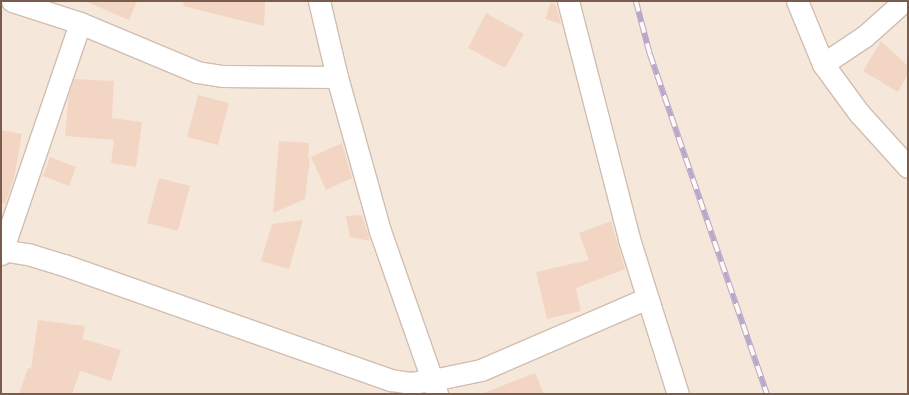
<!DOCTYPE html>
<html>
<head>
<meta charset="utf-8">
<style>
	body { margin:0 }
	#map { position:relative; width:909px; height:395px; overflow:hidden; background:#fdf6ec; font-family:Karla,sans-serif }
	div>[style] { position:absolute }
	.residential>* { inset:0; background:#f5e8da }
	.building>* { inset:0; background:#f3d5c3 }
	.roads { filter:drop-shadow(1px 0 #d1beb0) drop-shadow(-1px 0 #d1beb0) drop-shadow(0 1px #d1beb0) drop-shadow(0 -1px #d1beb0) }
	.minor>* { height:21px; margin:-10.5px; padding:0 10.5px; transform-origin:10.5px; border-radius:10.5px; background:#fff }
	.rail>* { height:5.5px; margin-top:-2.75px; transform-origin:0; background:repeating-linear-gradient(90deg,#fffaf3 0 11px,#b9a8c9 0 22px); box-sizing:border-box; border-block:1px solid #b9a8c9 }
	span { translate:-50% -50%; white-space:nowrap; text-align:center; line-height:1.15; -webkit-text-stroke:4px #fffaf3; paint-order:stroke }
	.frame { position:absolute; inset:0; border:2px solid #7a5c4d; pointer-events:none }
</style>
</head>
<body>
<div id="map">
	<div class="residential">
		<i style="clip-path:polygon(1px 1px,908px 1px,908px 394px,1px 394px)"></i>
	</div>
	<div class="building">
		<i style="clip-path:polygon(85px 1px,137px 1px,129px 20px)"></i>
		<i style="clip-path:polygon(184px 1px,265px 1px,264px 26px,183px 6px)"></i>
		<i style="clip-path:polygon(551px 2px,556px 6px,561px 24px,545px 19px)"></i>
		<i style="clip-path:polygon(486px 13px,524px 34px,505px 68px,468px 48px)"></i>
		<i style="clip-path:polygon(881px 41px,908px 66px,908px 74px,898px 92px,863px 71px)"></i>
		<i style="clip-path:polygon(74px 79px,114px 81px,112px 118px,142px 122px,136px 167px,111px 163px,114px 140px,65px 136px,69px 94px)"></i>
		<i style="clip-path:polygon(198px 95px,229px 103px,218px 145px,187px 137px)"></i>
		<i style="clip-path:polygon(1px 130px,22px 134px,14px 178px,5px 204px,1px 203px)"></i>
		<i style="clip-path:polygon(279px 141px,309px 143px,308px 158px,310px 157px,305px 199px,273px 213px)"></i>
		<i style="clip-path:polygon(342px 143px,352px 178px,326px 190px,311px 157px)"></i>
		<i style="clip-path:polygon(50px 157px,76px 167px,69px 186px,43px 176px)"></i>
		<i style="clip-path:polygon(159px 178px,190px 186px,178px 231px,147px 223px)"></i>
		<i style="clip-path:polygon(362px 215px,368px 234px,370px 241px,350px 237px,346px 216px)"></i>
		<i style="clip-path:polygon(303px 220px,289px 269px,261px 261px,272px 224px)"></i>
		<i style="clip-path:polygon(611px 221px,625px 269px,576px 288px,581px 311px,547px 319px,536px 272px,589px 260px,579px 233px)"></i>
		<i style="clip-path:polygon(38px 320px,85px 326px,83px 339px,121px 350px,111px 381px,80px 371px,72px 394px,19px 394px,28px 368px,31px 369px)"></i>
		<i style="clip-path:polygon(535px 373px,544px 394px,485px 394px,484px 393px)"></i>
	</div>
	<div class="roads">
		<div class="minor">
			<i style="left:12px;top:1px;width:71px;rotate:17.9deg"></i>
			<i style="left:80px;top:23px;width:127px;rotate:22.7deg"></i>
			<i style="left:197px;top:72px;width:26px;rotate:9deg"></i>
			<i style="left:223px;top:76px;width:114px;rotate:0.5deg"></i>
			<i style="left:319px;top:1px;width:78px;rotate:76.7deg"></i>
			<i style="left:337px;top:77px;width:160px;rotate:74.4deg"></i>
			<i style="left:380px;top:231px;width:173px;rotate:70.7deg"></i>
			<i style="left:568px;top:1px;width:246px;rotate:75.6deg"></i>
			<i style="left:629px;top:239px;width:163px;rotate:72.5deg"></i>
			<i style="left:797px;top:1px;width:68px;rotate:67.6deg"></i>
			<i style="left:823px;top:64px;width:61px;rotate:53.7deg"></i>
			<i style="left:859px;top:113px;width:73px;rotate:47.8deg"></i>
			<i style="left:823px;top:64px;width:50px;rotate:-33.7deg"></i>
			<i style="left:865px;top:36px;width:52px;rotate:-41.9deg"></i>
			<i style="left:1px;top:250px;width:30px;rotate:9deg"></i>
			<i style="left:31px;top:255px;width:34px;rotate:17deg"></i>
			<i style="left:64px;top:265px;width:347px;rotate:19.4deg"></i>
			<i style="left:391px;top:380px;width:19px;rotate:9deg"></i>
			<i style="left:410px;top:383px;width:23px;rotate:-7deg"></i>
			<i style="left:433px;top:380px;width:49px;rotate:-11.8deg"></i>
			<i style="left:481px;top:370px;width:181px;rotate:-23.4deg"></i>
			<i style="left:1px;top:254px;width:244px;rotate:-71.1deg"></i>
		</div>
	</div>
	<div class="rail">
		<i style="left:636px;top:1px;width:55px;rotate:75.2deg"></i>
		<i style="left:650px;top:54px;width:360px;rotate:71deg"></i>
	</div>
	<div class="frame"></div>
</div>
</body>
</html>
